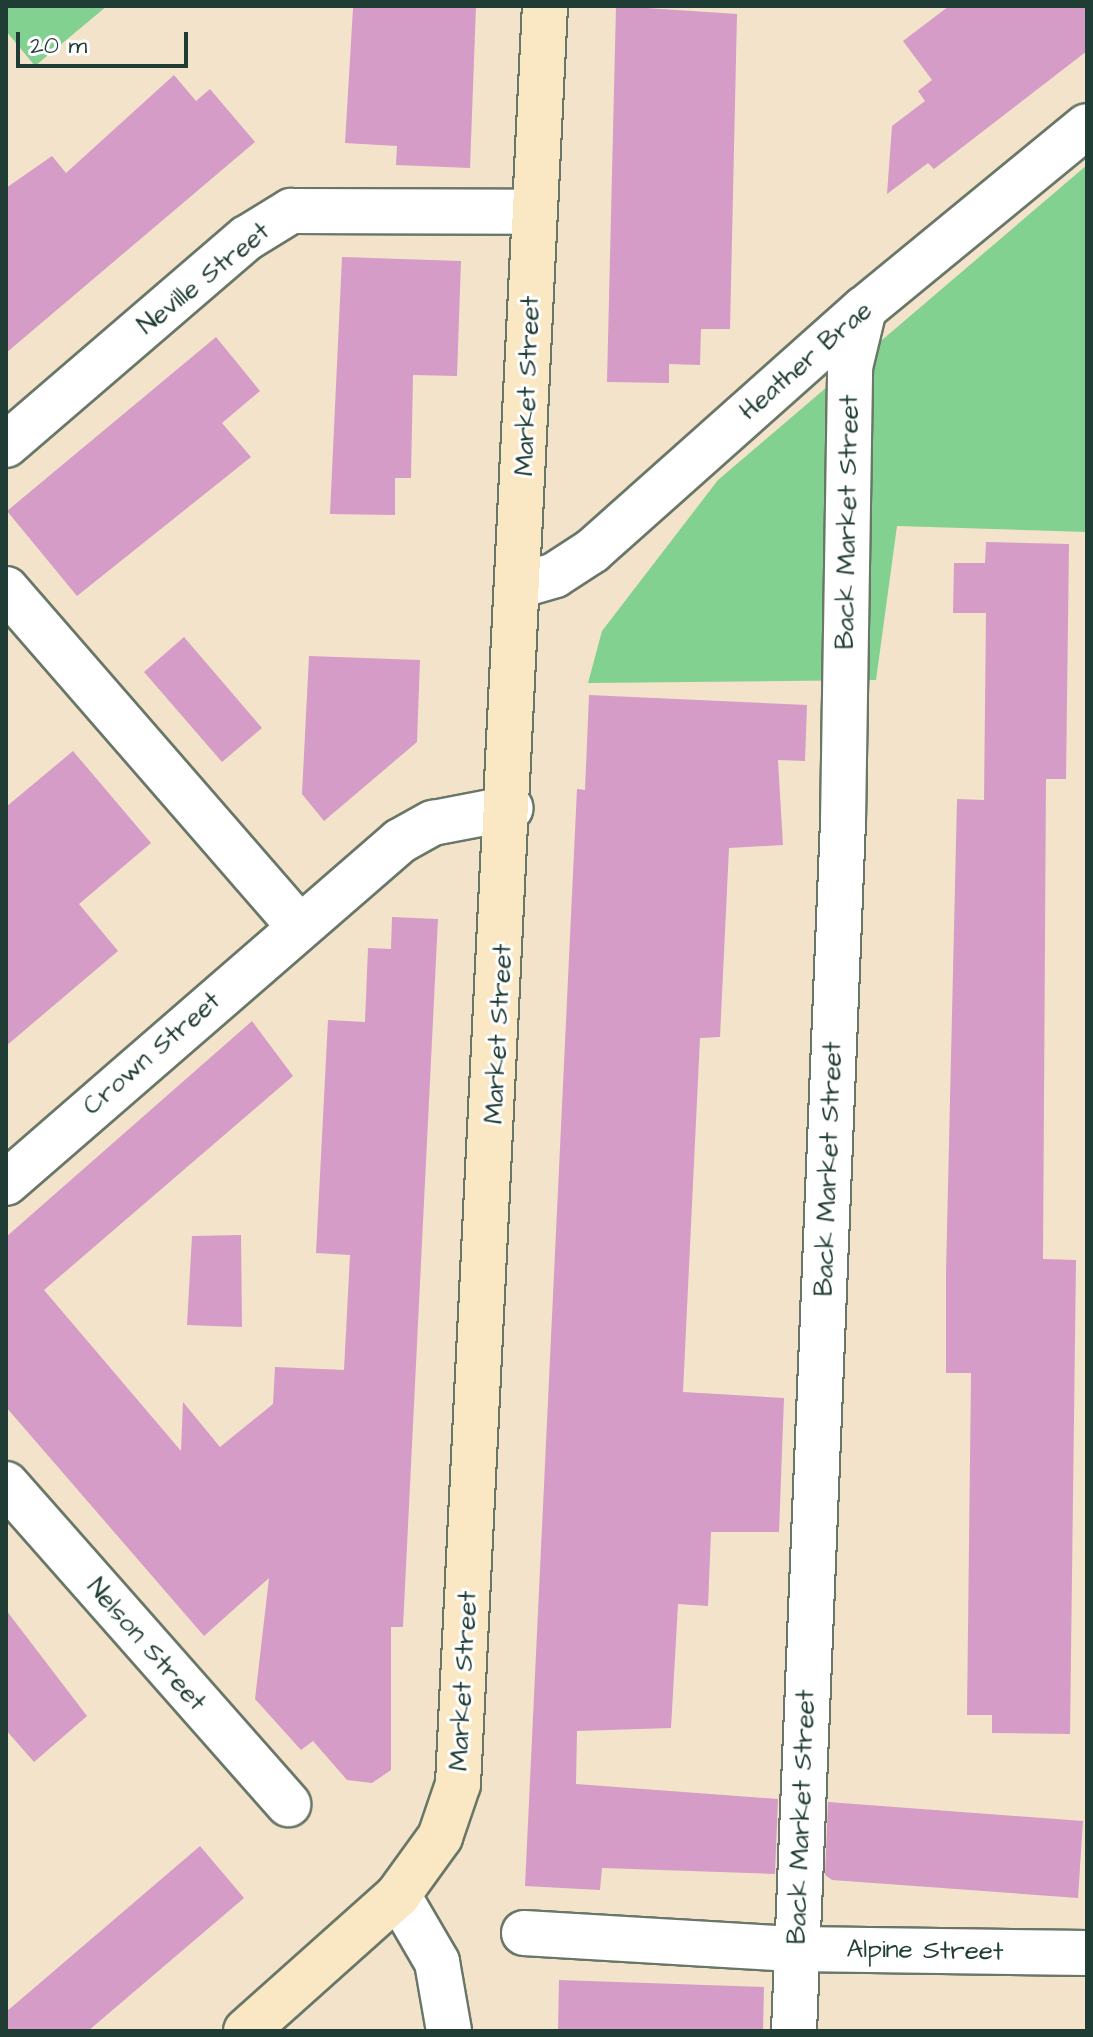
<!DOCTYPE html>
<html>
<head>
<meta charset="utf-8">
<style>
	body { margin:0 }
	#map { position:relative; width:1093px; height:2037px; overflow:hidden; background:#f3e3ca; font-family:"Architects Daughter",sans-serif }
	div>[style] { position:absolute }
	.green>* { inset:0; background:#82d190 }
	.building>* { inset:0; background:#d59cc7 }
	.roads { filter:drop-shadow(2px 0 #697768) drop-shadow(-2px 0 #697768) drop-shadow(0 2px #697768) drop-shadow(0 -2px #697768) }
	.street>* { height:44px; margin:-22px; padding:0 22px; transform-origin:22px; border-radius:22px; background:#fff }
	.secondary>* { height:44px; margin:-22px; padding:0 22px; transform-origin:22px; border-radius:22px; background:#fae7c3 }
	span { translate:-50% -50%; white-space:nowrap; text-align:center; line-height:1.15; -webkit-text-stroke:6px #fff; paint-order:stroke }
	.street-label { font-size:26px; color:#1f3d34 }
	.frame { position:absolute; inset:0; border:8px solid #1f3d34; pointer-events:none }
	.scale { position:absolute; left:16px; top:32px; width:172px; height:36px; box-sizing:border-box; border:4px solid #1f3d34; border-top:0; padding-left:10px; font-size:24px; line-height:28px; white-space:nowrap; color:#1f3d34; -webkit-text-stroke:6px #fff; paint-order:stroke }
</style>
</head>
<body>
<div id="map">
	<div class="green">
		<i style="clip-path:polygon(6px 6px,107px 6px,35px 66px,6px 31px)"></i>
		<i style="clip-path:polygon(1087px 165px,1087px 532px,897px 526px,876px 680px,588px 683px,602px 631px,718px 480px)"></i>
	</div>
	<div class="building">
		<i style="clip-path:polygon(476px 6px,470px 168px,396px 165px,397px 146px,345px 143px,353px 8px)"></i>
		<i style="clip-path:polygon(616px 6px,737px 14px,730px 329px,701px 329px,700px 365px,669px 364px,669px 383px,607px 382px)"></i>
		<i style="clip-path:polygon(949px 6px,1087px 6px,1087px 51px,934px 169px,928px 163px,887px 194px,892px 126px,925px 101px,918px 91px,932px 80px,903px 41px)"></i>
		<i style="clip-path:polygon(174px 75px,196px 101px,210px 89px,255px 142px,6px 353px,6px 188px,52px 156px,66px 173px)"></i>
		<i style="clip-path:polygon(342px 257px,461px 261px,457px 376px,413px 375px,411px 478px,395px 478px,395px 515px,330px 514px)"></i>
		<i style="clip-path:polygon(216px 337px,260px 391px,222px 423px,251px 457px,77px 596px,7px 511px)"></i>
		<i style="clip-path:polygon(986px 542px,1069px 544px,1066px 779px,1046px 779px,1043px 1259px,1076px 1260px,1070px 1734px,992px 1733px,992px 1715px,967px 1715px,971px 1373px,946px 1373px,946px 1273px,957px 799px,984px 800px,986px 613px,953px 613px,954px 563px,985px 563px)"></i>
		<i style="clip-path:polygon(184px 637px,262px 728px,222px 762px,144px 672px)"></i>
		<i style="clip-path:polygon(309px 656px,420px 660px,417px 742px,324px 821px,302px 794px)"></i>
		<i style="clip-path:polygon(589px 695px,807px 705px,805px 761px,778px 760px,783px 845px,729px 848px,720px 1037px,700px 1038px,683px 1392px,784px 1398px,779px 1532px,711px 1532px,708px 1606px,678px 1604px,671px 1728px,577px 1731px,576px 1784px,778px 1799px,775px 1874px,602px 1868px,600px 1890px,525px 1886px,577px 789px,585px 790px)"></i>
		<i style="clip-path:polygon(73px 751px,151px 843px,79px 904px,118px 951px,6px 1046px,6px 807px)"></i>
		<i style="clip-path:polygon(392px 917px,438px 919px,403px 1627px,391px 1627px,391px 1770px,372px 1783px,347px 1780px,313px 1741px,301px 1750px,255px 1699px,269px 1578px,204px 1636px,6px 1407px,6px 1237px,252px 1021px,293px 1076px,44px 1290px,181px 1451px,183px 1402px,220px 1447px,273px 1404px,275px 1367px,344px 1370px,350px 1255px,316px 1253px,328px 1020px,365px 1022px,368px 948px,391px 949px)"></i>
		<i style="clip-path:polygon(241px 1235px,242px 1327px,187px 1325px,192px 1236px)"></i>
		<i style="clip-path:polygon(6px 1610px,87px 1716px,34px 1762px,6px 1730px)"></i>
		<i style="clip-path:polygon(828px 1802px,1083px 1821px,1078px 1898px,832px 1880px,825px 1875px)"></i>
		<i style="clip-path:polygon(200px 1846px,244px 1898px,88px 2031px,6px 2031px,6px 2012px)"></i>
		<i style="clip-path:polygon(559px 1980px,764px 1987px,763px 2031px,558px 2031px)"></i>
	</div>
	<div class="roads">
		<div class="street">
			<i style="left:6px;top:445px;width:318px;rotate:-40.7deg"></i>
			<i style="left:247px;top:238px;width:52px;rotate:-31.5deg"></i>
			<i style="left:291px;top:211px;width:244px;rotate:0.2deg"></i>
			<i style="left:521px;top:585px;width:35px;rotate:-16deg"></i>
			<i style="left:555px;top:575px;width:44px;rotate:-33deg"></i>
			<i style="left:592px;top:551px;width:364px;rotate:-41.7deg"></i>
			<i style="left:864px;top:309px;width:288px;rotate:-39.4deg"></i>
			<i style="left:6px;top:589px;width:445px;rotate:49deg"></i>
			<i style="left:6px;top:1183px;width:522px;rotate:-40.96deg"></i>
			<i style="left:400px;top:841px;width:38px;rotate:-29deg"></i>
			<i style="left:433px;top:823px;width:79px;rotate:-10.9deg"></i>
			<i style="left:6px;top:1484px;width:427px;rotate:48.6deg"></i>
			<i style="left:398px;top:1895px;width:78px;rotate:59.8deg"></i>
			<i style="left:437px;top:1962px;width:70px;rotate:80.1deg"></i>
			<i style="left:524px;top:1933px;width:273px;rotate:3.4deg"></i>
			<i style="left:797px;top:1949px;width:290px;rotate:0.8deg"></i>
			<i style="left:794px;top:2031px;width:1210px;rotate:-87.68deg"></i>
			<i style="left:843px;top:822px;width:455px;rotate:-89.1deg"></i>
			<i style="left:850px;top:367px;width:60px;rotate:-76.4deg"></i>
		</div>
		<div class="secondary">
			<i style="left:246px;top:2031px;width:204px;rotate:-41.8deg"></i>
			<i style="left:398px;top:1895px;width:72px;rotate:-54.1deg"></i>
			<i style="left:440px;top:1837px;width:56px;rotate:-71.2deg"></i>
			<i style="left:458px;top:1784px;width:1780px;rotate:-87.2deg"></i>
		</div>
	</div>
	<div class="street-label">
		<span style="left:204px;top:279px;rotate:-39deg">Neville Street</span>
		<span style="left:806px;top:361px;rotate:-41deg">Heather Brae</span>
		<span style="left:528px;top:386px;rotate:-88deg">Market Street</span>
		<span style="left:848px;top:522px;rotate:-89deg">Back Market Street</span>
		<span style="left:499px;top:1034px;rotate:-87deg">Market Street</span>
		<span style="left:152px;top:1054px;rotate:-41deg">Crown Street</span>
		<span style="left:829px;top:1169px;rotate:-88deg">Back Market Street</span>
		<span style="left:146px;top:1645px;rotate:49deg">Nelson Street</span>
		<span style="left:464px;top:1681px;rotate:-87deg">Market Street</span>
		<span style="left:802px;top:1817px;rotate:-88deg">Back Market Street</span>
		<span style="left:925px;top:1951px;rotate:1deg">Alpine Street</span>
	</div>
	<div class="frame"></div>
	<div class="scale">20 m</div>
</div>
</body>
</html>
